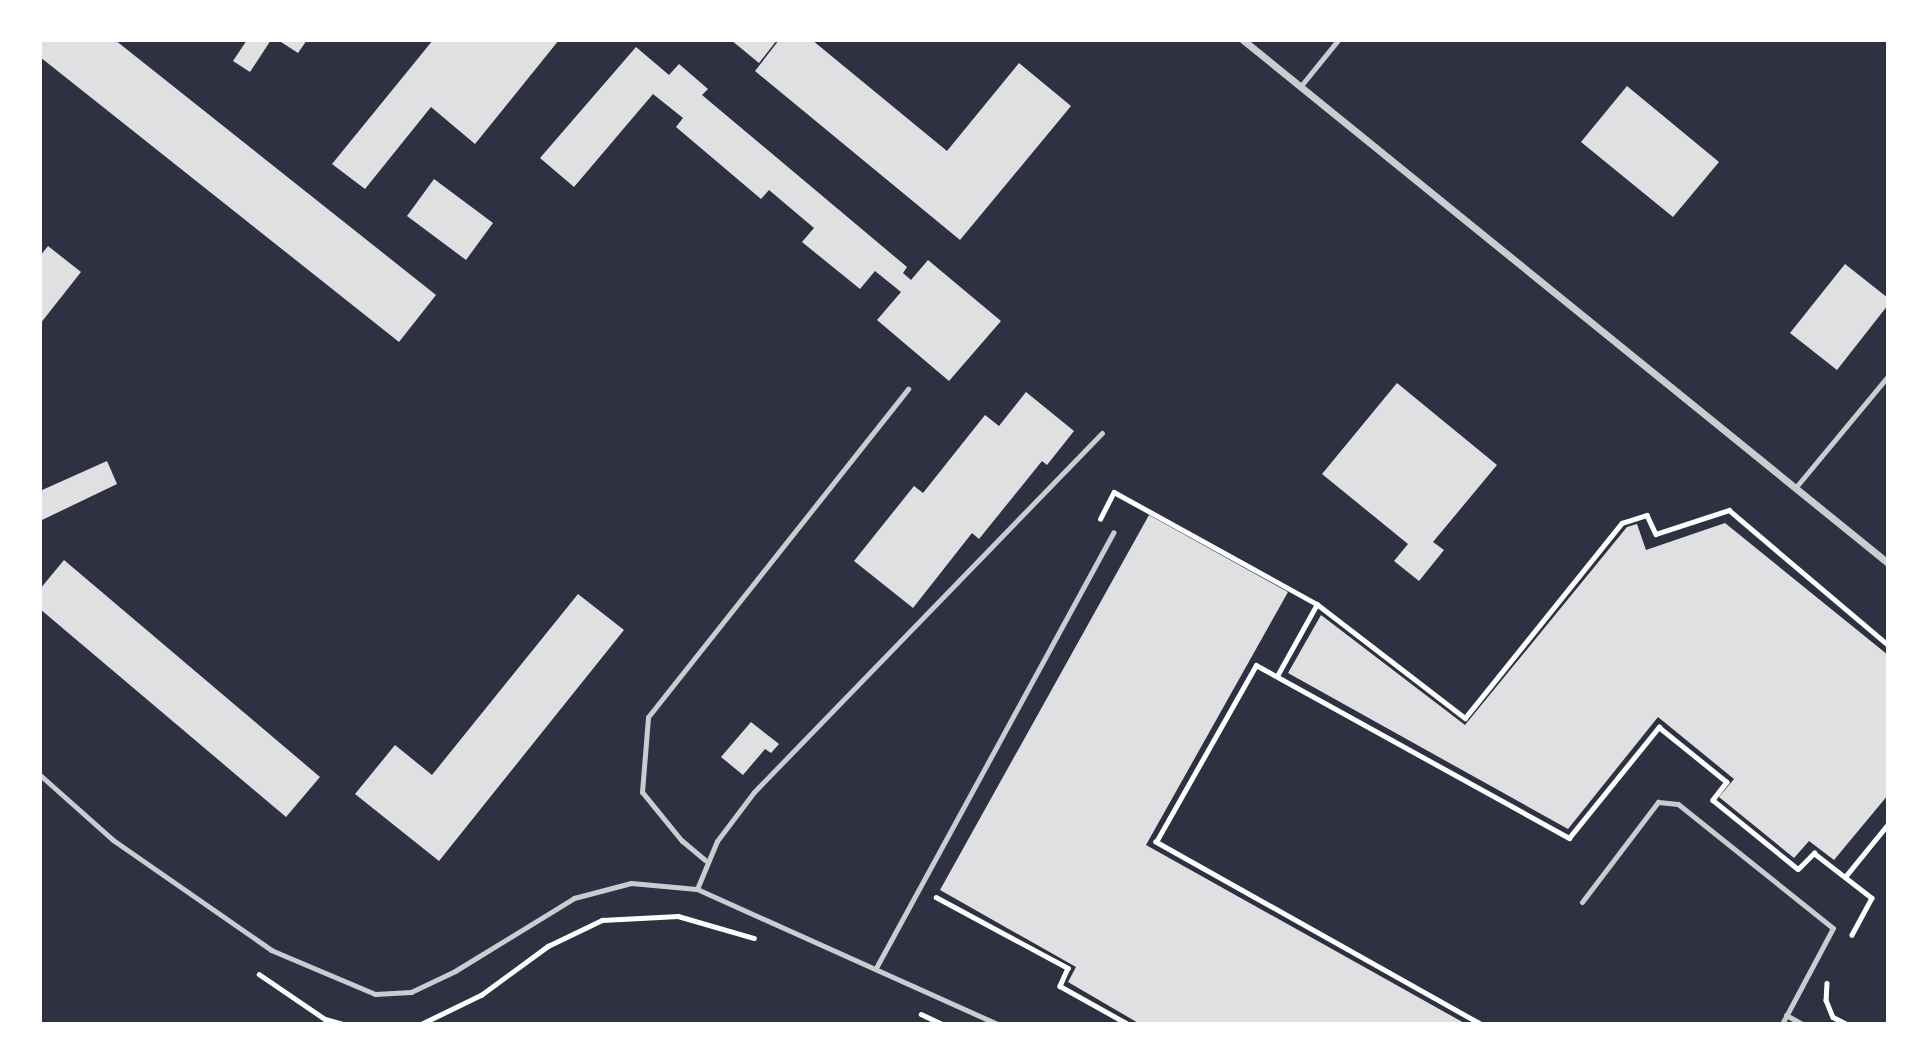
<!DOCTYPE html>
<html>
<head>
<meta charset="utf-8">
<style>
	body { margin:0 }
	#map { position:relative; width:1928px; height:1064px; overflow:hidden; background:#2d3142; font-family:Rubik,sans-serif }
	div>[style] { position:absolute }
	.building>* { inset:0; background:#e0e0e3 }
	.path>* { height:4.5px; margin:-2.25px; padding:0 2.25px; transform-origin:2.25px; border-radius:2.25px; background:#fff }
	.service>* { height:5px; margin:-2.5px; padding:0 2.5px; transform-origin:2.5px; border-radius:2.5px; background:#caccd0 }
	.minor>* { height:7px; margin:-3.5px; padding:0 3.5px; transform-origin:3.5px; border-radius:3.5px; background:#caccd0 }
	span { translate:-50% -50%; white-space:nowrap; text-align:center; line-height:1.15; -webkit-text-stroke:5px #fff; paint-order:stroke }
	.frame { position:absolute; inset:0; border:42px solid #fff; pointer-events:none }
</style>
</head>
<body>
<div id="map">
	<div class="building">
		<i style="clip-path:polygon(40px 40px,115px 40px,436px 295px,399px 342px,40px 57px)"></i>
		<i style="clip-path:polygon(247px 40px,271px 40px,250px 72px,233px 61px)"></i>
		<i style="clip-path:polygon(278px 40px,307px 40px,298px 53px)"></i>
		<i style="clip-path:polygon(433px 40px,559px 40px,475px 144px,431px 107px,365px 189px,332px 164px)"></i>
		<i style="clip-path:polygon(731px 40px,777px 40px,759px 63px)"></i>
		<i style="clip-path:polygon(779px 40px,812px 40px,947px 151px,1019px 63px,1071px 106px,960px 240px,755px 71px)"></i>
		<i style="clip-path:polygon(636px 47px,669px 75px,679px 64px,708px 89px,702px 95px,907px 267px,903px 273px,911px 280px,928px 260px,1001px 321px,949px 381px,877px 320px,901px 292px,875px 271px,860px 289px,802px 242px,814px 228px,769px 190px,761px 199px,676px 127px,683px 118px,653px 94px,574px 187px,540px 158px)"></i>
		<i style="clip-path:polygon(1627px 86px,1719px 162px,1673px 217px,1581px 142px)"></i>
		<i style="clip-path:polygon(434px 179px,493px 223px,466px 260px,407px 216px)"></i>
		<i style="clip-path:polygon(48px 246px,81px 272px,40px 324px,40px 256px)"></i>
		<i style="clip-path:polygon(1845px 264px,1888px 298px,1888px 305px,1837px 370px,1790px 333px)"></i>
		<i style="clip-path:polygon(1397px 383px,1497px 465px,1433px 542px,1444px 550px,1419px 581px,1394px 561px,1408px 544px,1322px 474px)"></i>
		<i style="clip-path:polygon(1026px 392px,1074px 431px,1047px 465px,1042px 461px,979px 539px,972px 533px,913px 608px,854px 561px,914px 486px,923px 493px,985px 415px,999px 426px)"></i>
		<i style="clip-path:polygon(107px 461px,117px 484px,40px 521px,40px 491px)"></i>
		<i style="clip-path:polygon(1149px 515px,1288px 592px,1146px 845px,1466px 1024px,1140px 1024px,1068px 982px,1076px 967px,940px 890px)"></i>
		<i style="clip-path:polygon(1725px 523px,1888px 655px,1888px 795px,1834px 860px,1809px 841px,1794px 858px,1719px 797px,1734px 779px,1658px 717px,1568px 829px,1288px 673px,1321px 615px,1465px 725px,1627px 527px,1637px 524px,1646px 550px)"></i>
		<i style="clip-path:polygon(64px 560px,320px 777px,286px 817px,40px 609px,40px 589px)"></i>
		<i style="clip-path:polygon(578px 594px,624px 630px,439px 861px,355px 794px,395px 745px,432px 775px)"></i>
		<i style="clip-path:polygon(751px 722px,779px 744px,771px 753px,765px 749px,743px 775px,721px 757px)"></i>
	</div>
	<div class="path">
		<i style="left:1100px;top:519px;width:30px;rotate:-63deg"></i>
		<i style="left:1114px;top:492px;width:232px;rotate:28.9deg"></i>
		<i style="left:1277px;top:676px;width:82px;rotate:-60.9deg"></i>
		<i style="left:1317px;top:604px;width:187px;rotate:37.6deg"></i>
		<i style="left:1465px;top:718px;width:250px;rotate:-51.2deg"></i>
		<i style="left:1622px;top:523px;width:26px;rotate:-18deg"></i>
		<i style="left:1647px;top:515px;width:21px;rotate:65deg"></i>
		<i style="left:1656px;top:534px;width:77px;rotate:-18.2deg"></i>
		<i style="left:1729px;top:510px;width:209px;rotate:40.3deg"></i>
		<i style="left:1845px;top:877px;width:68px;rotate:-50.9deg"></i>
		<i style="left:936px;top:897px;width:150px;rotate:28.3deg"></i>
		<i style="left:1068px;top:968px;width:20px;rotate:114deg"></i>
		<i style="left:1060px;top:986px;width:78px;rotate:29.2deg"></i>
		<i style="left:259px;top:974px;width:80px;rotate:34.3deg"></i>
		<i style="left:325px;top:1019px;width:20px;rotate:15deg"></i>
		<i style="left:1827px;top:983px;width:17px;rotate:93deg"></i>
		<i style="left:1826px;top:1000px;width:18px;rotate:68deg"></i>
		<i style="left:1833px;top:1017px;width:16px;rotate:27deg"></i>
		<i style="left:921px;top:1014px;width:23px;rotate:25deg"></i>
		<i style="left:421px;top:1024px;width:67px;rotate:-25.8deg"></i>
		<i style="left:481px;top:995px;width:83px;rotate:-36.2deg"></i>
		<i style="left:548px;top:946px;width:60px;rotate:-25.7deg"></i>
		<i style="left:602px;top:920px;width:76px;rotate:-3deg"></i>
		<i style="left:678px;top:916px;width:79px;rotate:16.1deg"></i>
		<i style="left:1480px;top:1024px;width:372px;rotate:-150.7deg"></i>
		<i style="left:1156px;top:842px;width:203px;rotate:-60.5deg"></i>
		<i style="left:1256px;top:665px;width:358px;rotate:28.9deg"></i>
		<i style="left:1569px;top:838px;width:143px;rotate:-51deg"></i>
		<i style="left:1659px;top:727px;width:87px;rotate:39deg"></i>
		<i style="left:1727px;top:782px;width:23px;rotate:128deg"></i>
		<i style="left:1713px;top:800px;width:109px;rotate:39.1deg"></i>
		<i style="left:1798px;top:869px;width:23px;rotate:-45deg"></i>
		<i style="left:1814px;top:853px;width:73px;rotate:37.8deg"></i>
		<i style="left:1872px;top:898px;width:42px;rotate:118.4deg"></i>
	</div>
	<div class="service">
		<i style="left:1300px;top:87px;width:60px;rotate:-51deg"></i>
		<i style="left:1796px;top:487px;width:144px;rotate:-50.3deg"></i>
		<i style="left:40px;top:775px;width:98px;rotate:41.7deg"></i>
		<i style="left:113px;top:840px;width:193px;rotate:34.8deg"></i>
		<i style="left:271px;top:950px;width:113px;rotate:22.9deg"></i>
		<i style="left:375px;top:994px;width:36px;rotate:-3deg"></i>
		<i style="left:411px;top:992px;width:49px;rotate:-25.5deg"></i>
		<i style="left:455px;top:971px;width:140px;rotate:-31.5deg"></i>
		<i style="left:574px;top:898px;width:59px;rotate:-14.7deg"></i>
		<i style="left:631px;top:883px;width:66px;rotate:5.2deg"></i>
		<i style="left:697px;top:889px;width:329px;rotate:24.2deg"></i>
		<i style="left:705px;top:860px;width:30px;rotate:-140deg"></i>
		<i style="left:682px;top:841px;width:63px;rotate:-129.2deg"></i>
		<i style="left:642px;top:792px;width:75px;rotate:-85.4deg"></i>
		<i style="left:648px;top:717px;width:419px;rotate:-51.6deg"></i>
		<i style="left:697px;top:889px;width:52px;rotate:-67.4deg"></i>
		<i style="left:717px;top:841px;width:61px;rotate:-52.9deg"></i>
		<i style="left:754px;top:792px;width:500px;rotate:-45.9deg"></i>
		<i style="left:1582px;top:902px;width:126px;rotate:-52.8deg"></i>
		<i style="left:1658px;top:802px;width:20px;rotate:6deg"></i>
		<i style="left:1678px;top:804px;width:198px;rotate:38.7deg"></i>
		<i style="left:1833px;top:928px;width:109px;rotate:118deg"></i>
		<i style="left:877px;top:966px;width:494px;rotate:-61.4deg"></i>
		<i style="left:1786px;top:1015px;width:18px;rotate:29deg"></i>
	</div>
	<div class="minor">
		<i style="left:1243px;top:40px;width:830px;rotate:39.04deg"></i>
	</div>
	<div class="frame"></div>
</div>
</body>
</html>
